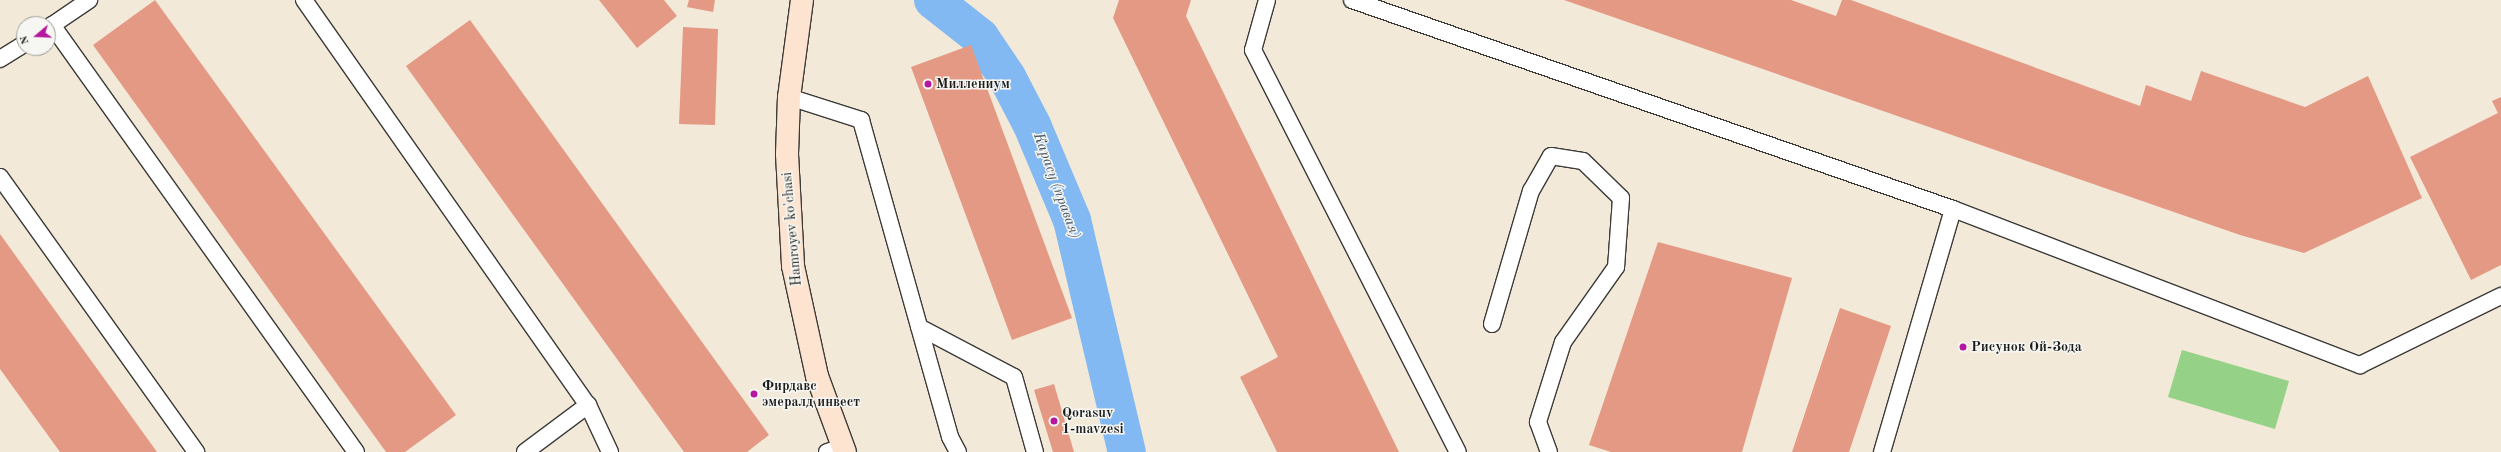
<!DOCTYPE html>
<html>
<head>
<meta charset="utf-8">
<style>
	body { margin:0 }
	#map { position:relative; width:2501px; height:452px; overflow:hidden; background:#f3e9d8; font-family:"Old Standard TT",serif }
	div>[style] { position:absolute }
	.green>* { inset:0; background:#95d186 }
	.canal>* { height:38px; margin:-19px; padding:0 19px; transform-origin:19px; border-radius:19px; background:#83b9f2 }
	.building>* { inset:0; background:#e49984 }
	.roads { filter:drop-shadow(1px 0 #3c3b38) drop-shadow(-1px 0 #3c3b38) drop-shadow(0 1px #3c3b38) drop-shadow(0 -1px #3c3b38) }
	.service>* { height:16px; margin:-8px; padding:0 8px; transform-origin:8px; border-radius:8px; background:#fff }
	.secondary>* { height:22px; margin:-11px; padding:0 11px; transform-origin:11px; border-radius:11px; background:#fde4d1 }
	.dots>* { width:11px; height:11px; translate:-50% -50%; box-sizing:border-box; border:2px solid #f6f6f2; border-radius:50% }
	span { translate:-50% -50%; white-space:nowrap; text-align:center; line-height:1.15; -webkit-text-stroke:3px #f6f6f2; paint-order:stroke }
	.poi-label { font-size:14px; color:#1c1c1c; font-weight:700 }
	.left { translate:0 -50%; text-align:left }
	.street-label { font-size:14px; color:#1c1c1c }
	.water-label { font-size:15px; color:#405367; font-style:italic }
	.north { position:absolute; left:16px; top:16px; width:40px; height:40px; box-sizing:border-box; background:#f6f6f2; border:1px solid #9f9f9c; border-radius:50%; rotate:251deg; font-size:11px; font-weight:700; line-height:16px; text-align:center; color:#1c1c1c }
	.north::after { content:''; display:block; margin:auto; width:14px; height:18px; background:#b5179e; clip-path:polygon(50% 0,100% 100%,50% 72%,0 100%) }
</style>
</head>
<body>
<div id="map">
	<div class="green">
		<i style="clip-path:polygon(2182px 350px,2289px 381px,2275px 429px,2168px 397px)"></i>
	</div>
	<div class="canal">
		<i style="left:933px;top:0;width:60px;rotate:38.2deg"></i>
		<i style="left:980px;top:37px;width:48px;rotate:56deg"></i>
		<i style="left:1007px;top:77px;width:54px;rotate:62.5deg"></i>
		<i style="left:1032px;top:125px;width:103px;rotate:67.2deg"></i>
		<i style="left:1072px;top:220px;width:238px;rotate:76.7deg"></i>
	</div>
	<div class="building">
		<i style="clip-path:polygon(155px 0,456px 415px,405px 452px,386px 452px,93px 45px)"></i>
		<i style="clip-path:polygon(599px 0,664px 0,677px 16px,637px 48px)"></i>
		<i style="clip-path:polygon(689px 0,715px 0,713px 12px,687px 7px)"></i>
		<i style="clip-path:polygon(1119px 0,1191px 0,1186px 16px,1399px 452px,1277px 452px,1240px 377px,1278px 357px,1113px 18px)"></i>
		<i style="clip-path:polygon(1564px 0,1791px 0,1836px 16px,1842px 0,1851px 0,2140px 106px,2146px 85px,2191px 101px,2201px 71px,2305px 107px,2368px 76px,2422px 198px,2304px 253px,2240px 235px)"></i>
		<i style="clip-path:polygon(470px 20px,769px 435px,747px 452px,684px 452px,406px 66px)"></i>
		<i style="clip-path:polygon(683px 27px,718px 29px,715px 125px,679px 124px)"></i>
		<i style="clip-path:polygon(971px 45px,1072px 318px,1012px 340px,911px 67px)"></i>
		<i style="clip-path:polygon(2501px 97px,2501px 265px,2471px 280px,2410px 157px,2498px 113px,2492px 101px)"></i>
		<i style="clip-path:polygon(0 234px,157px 452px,60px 452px,0 369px)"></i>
		<i style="clip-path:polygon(1658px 242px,1792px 278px,1742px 452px,1611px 452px,1589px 445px)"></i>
		<i style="clip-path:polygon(1840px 308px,1891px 326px,1849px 452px,1792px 452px)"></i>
		<i style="clip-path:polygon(1054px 384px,1074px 452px,1053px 452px,1034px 390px)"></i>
	</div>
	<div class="roads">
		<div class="service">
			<i style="left:304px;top:0;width:495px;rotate:55deg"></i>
			<i style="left:1267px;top:0;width:52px;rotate:105.6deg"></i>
			<i style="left:1253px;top:50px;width:451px;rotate:63deg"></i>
			<i style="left:1352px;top:0;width:636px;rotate:19.18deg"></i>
			<i style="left:1953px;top:209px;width:436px;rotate:21deg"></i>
			<i style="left:2360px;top:365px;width:157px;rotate:-26.1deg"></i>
			<i style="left:52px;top:25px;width:524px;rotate:54.55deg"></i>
			<i style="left:48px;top:28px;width:50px;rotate:-34.3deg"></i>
			<i style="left:0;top:59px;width:28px;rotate:-32deg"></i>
			<i style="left:789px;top:97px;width:76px;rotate:17.7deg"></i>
			<i style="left:861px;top:120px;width:329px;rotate:74.3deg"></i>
			<i style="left:950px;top:437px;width:17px;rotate:62deg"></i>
			<i style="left:0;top:177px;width:338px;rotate:54.5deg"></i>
			<i style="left:1492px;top:324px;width:139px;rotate:-73.7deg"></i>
			<i style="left:1531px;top:191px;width:40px;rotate:-60.3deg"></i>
			<i style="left:1551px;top:156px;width:32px;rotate:9deg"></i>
			<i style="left:1583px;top:161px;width:53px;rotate:44.2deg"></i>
			<i style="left:1621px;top:198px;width:69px;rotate:94.1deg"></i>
			<i style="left:1616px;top:267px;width:92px;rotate:125.2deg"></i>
			<i style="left:1563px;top:342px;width:84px;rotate:107.4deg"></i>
			<i style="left:1538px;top:422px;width:32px;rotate:70deg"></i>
			<i style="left:919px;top:327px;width:107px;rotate:27.8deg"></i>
			<i style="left:1014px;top:377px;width:78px;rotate:74.4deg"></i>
			<i style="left:525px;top:452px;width:79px;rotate:-36.7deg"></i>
			<i style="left:588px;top:405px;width:52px;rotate:64.9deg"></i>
			<i style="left:827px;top:452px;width:16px;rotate:-18deg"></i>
			<i style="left:1882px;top:452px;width:253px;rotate:-73.7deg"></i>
		</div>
		<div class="secondary">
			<i style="left:802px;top:0;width:98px;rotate:97.6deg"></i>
			<i style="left:789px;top:97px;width:57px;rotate:92deg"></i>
			<i style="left:787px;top:154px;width:112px;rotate:86.9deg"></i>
			<i style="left:793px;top:266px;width:113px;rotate:77.7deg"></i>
			<i style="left:817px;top:376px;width:81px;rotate:69.8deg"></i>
		</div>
	</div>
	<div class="dots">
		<i style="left:928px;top:84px;background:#b5179e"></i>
		<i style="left:1963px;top:347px;background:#b5179e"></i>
		<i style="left:754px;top:394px;background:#b5179e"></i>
		<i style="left:1054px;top:421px;background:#b5179e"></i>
	</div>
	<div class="poi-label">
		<span class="left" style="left:936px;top:84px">Миллениум</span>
		<span class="left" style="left:1971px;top:347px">Рисунок Ой-Зода</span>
		<span class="left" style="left:762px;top:394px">Фирдавс<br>эмералд инвест</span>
		<span class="left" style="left:1062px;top:421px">Qorasuv<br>1-mavzesi</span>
	</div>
	<div class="street-label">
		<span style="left:792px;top:229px;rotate:-95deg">Hamroyev ko'chasi</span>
	</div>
	<div class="water-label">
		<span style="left:1056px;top:186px;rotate:70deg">Карасу (правая)</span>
	</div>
	<div class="north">N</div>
</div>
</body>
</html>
